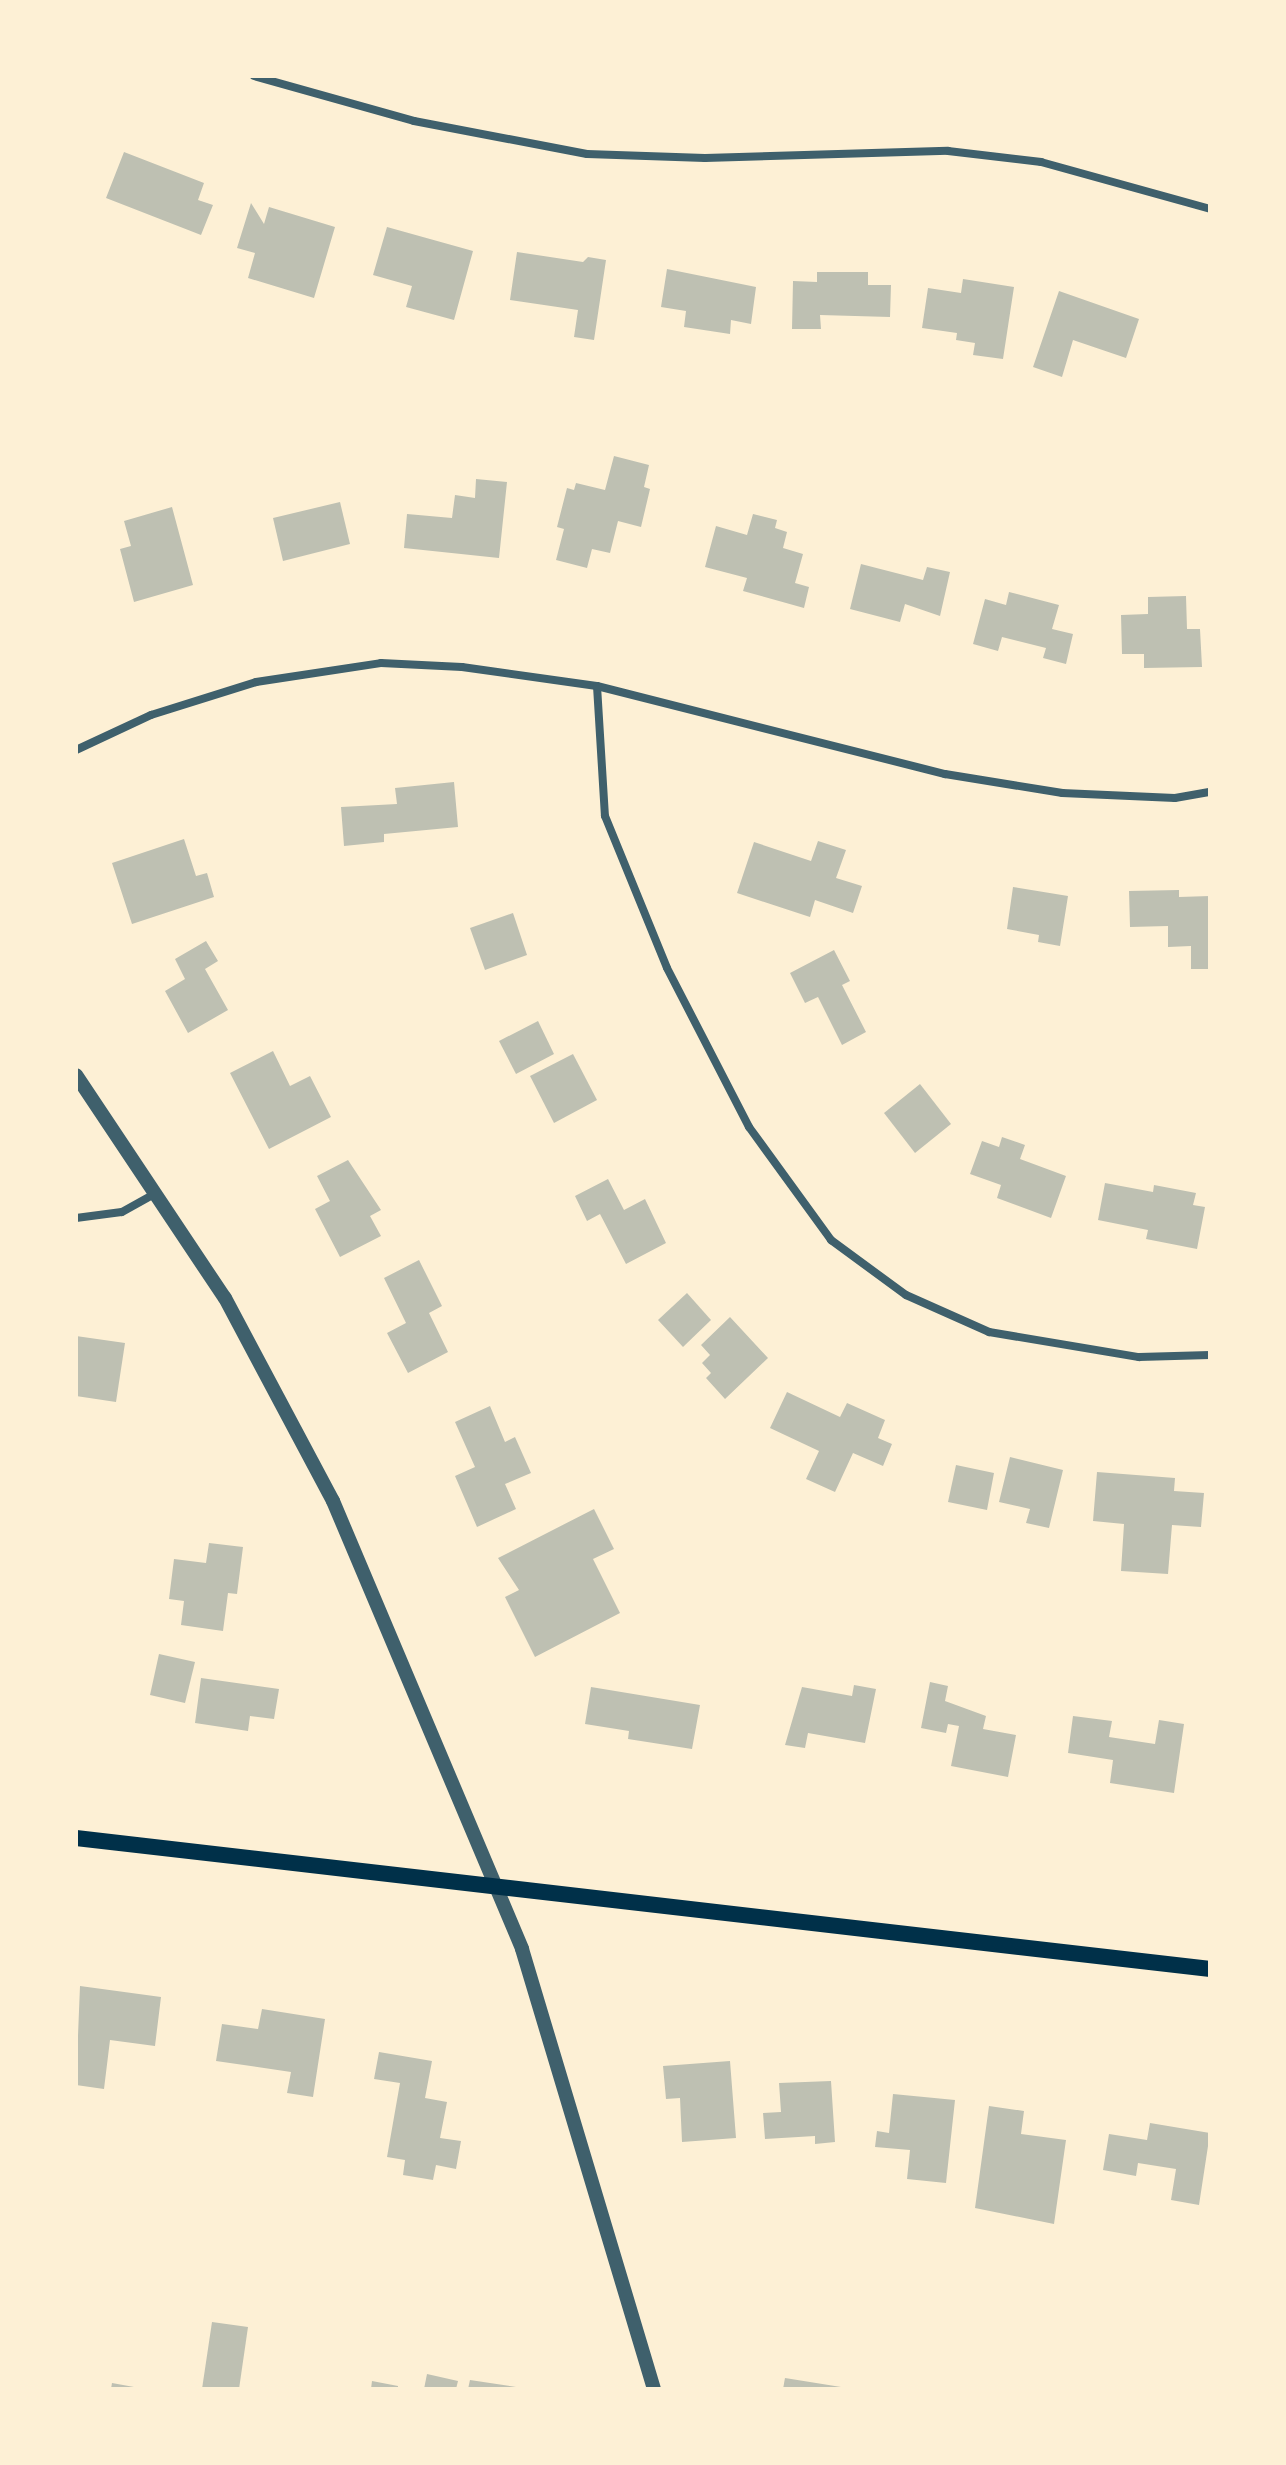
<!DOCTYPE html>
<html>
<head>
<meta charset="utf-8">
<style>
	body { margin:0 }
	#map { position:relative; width:1286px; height:2465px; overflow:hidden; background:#fdf0d5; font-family:Manrope,sans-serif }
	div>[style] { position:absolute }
	.building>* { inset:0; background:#bec0b2 }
	.minor>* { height:8px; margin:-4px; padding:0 4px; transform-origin:4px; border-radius:4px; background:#3f606c }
	.tertiary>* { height:14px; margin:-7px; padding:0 7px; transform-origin:7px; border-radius:7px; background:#3f606c }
	.secondary>* { height:16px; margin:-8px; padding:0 8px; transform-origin:8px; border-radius:8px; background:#003049 }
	span { translate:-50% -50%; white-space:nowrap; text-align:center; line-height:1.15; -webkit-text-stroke:7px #fdf0d5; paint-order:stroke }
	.frame { position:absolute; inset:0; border:78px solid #fdf0d5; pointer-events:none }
</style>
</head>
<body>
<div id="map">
	<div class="building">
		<i style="clip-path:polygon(124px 152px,204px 183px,198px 200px,213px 205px,201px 235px,106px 198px)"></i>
		<i style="clip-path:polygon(251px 203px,264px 224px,269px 207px,335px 227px,314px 298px,248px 278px,255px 253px,237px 248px)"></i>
		<i style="clip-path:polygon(387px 227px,473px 251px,454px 320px,406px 307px,412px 286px,373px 275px)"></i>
		<i style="clip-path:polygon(517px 252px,583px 262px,588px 257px,606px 260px,594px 340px,574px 337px,578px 310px,510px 300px)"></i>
		<i style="clip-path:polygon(667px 269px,756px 287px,751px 324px,731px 320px,730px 334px,684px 327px,686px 311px,661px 307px)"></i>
		<i style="clip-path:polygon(817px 272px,868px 272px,868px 285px,891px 285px,890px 317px,820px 315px,821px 329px,792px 329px,793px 281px,817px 282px)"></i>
		<i style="clip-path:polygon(963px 279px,1014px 287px,1003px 359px,973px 355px,975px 343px,956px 340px,957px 333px,922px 328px,928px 288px,961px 293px)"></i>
		<i style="clip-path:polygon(1059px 291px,1139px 319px,1126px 358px,1073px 340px,1062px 377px,1033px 367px)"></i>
		<i style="clip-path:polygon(614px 456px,649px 465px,644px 487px,650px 489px,641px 527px,618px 521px,610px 553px,592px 549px,587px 568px,556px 560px,564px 529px,557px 527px,567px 488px,574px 490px,576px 483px,605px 490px)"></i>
		<i style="clip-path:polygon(476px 479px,507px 482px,499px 558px,404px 548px,407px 514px,452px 518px,455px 495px,475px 498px)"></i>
		<i style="clip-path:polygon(340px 502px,350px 544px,283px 561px,273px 518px)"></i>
		<i style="clip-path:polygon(172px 507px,193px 585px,134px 602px,120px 549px,131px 546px,124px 521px)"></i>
		<i style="clip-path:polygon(753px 514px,777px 520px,775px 528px,787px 532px,783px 548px,803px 554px,795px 583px,809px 587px,804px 608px,743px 591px,747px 578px,705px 567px,716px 526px,747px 535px)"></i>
		<i style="clip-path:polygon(861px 564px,923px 580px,927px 567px,950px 572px,940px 616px,905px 604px,900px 622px,850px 609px)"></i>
		<i style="clip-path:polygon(1009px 592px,1059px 605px,1052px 629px,1073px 634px,1066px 664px,1043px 658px,1046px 648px,1002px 637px,998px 651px,973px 644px,985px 599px,1006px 605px)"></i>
		<i style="clip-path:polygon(1186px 596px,1187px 629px,1200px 629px,1202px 667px,1144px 668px,1144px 654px,1122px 654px,1121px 615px,1148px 614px,1148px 597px)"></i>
		<i style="clip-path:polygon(454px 782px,458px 827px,384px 834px,384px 842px,344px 846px,341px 807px,397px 804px,395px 788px)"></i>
		<i style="clip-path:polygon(184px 839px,196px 876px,207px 873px,214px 897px,132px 924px,112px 863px)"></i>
		<i style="clip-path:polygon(818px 841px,846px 850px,836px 878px,862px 886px,853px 913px,815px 900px,810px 917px,737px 893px,754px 842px,811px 861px)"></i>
		<i style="clip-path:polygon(1013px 887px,1068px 896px,1060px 946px,1038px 942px,1039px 935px,1007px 929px)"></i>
		<i style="clip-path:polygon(1179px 890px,1179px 897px,1210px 896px,1210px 969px,1191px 969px,1191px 946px,1168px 947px,1168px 926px,1130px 927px,1129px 891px)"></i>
		<i style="clip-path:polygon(513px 913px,527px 955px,485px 970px,470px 928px)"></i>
		<i style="clip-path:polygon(206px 941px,218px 961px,205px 969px,228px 1010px,188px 1033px,165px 991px,185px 979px,175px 959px)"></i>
		<i style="clip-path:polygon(834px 950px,850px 981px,842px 985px,866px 1032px,842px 1045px,818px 997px,805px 1003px,790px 973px)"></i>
		<i style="clip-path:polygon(538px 1021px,554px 1054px,516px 1074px,499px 1041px)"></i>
		<i style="clip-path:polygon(273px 1051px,290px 1086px,310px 1076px,331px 1117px,269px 1149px,230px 1073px)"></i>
		<i style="clip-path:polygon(573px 1054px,597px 1100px,554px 1123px,530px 1076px)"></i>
		<i style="clip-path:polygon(920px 1084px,951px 1124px,915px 1153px,884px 1113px)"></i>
		<i style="clip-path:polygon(1002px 1137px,1025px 1145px,1020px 1159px,1066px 1176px,1051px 1218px,997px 1198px,1001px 1185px,970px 1174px,982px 1141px,999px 1147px)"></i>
		<i style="clip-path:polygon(348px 1160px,381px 1210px,370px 1216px,381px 1236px,340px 1257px,315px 1209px,330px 1201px,317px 1176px)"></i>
		<i style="clip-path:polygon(608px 1179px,624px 1210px,645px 1199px,666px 1243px,626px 1264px,600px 1214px,587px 1221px,575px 1196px)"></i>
		<i style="clip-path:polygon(1105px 1183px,1153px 1192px,1154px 1185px,1196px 1193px,1193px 1205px,1205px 1207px,1197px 1249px,1146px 1239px,1148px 1230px,1098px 1220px)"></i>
		<i style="clip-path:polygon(419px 1260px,442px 1306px,429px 1313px,448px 1352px,408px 1373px,387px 1333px,406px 1323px,384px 1278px)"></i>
		<i style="clip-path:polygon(687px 1293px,711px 1320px,683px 1347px,658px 1320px)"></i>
		<i style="clip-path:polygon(730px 1317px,768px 1358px,725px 1399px,706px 1378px,711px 1373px,702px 1363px,710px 1355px,701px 1345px)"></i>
		<i style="clip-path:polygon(76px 1336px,125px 1343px,116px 1402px,76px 1396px)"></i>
		<i style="clip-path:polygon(787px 1392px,840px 1417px,847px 1403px,885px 1420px,878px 1438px,892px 1444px,883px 1466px,853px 1453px,835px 1492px,806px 1479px,819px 1451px,770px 1428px)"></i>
		<i style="clip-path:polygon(490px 1406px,505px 1442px,515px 1437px,531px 1473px,505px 1484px,516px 1509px,477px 1527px,455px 1476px,475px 1467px,455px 1422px)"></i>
		<i style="clip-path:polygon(1010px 1457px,1063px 1470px,1049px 1528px,1026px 1523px,1030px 1509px,999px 1502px)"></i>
		<i style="clip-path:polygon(956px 1465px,994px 1473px,987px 1510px,948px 1502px)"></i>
		<i style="clip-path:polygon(1097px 1472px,1175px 1478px,1174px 1491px,1204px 1493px,1201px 1527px,1172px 1525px,1168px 1574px,1121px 1571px,1124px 1524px,1093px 1521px)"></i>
		<i style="clip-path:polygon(594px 1509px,614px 1549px,593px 1559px,620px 1613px,535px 1657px,505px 1597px,519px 1590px,498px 1558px)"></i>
		<i style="clip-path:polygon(209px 1543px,243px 1547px,237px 1594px,228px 1593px,223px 1631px,181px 1625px,184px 1601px,169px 1599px,174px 1559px,206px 1563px)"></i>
		<i style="clip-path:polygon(159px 1654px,195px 1662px,185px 1703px,150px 1695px)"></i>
		<i style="clip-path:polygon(201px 1678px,279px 1689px,274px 1719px,250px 1716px,248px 1731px,195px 1723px)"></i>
		<i style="clip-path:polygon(930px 1682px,948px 1686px,945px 1701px,986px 1716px,983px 1729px,1016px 1735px,1008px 1777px,951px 1766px,959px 1726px,948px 1724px,946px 1733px,921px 1728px)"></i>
		<i style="clip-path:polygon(854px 1685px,876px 1689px,865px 1743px,808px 1733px,805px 1748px,785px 1745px,802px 1687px,852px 1696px)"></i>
		<i style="clip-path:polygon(591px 1687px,700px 1705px,692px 1749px,628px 1739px,629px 1731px,585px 1724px)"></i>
		<i style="clip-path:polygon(1073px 1716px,1112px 1721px,1109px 1737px,1155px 1744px,1159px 1720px,1184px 1724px,1174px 1793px,1110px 1783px,1113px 1760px,1068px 1753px)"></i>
		<i style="clip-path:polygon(80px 1986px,161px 1997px,155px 2046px,110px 2040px,104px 2089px,76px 2085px)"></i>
		<i style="clip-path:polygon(262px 2009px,325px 2019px,313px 2097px,287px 2093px,291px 2072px,216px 2061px,222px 2024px,258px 2029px)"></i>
		<i style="clip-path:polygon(379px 2052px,432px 2061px,425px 2098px,447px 2102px,440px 2138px,461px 2141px,456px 2169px,436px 2165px,433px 2180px,403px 2175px,405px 2160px,387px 2157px,400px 2083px,374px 2079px)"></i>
		<i style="clip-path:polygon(730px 2061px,736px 2138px,682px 2142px,680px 2098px,666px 2099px,663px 2066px)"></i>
		<i style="clip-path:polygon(831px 2081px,835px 2142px,815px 2144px,815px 2136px,765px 2139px,763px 2113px,781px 2112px,779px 2083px)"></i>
		<i style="clip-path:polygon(893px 2094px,955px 2100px,946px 2183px,907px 2179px,910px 2150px,875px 2147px,877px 2131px,889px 2133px)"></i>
		<i style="clip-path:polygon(989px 2106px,1024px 2111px,1021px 2134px,1066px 2140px,1054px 2224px,975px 2208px)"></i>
		<i style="clip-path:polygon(1150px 2123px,1210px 2133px,1199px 2205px,1171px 2200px,1176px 2169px,1138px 2163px,1136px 2176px,1103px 2170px,1109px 2134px,1147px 2140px)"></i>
		<i style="clip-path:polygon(212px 2322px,248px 2327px,239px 2389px,202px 2389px)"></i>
		<i style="clip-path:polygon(427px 2374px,458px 2381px,456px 2389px,424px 2389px)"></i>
		<i style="clip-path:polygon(785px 2378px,841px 2387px,841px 2389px,783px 2389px)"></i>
		<i style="clip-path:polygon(470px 2380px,516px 2387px,516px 2389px,468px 2389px)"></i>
		<i style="clip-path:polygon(372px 2381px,398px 2386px,398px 2389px,371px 2389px)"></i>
		<i style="clip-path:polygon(112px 2383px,134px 2387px,134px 2389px,111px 2389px)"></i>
	</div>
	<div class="minor">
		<i style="left:254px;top:76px;width:166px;rotate:15.7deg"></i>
		<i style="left:414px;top:121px;width:176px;rotate:10.8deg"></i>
		<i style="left:587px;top:154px;width:118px;rotate:1.9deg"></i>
		<i style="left:705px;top:158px;width:243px;rotate:-1.7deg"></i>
		<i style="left:948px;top:151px;width:94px;rotate:6.7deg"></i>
		<i style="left:1041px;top:162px;width:175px;rotate:15.5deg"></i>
		<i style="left:597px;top:686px;width:130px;rotate:86.5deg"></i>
		<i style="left:605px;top:816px;width:164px;rotate:67.8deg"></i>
		<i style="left:667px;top:968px;width:179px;rotate:62.7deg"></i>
		<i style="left:749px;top:1127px;width:140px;rotate:54deg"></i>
		<i style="left:831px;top:1240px;width:93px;rotate:36.3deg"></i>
		<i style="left:906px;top:1295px;width:91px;rotate:24deg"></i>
		<i style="left:989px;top:1332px;width:152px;rotate:9.5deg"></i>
		<i style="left:1139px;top:1357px;width:71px;rotate:-1.6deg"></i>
		<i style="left:76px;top:750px;width:83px;rotate:-25deg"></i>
		<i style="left:151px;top:715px;width:110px;rotate:-17.4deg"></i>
		<i style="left:256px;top:682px;width:126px;rotate:-8.6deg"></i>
		<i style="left:381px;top:663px;width:81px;rotate:2.8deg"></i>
		<i style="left:462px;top:667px;width:136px;rotate:8deg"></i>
		<i style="left:597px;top:686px;width:359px;rotate:14.2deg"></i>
		<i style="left:945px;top:774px;width:119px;rotate:9.2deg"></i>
		<i style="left:1062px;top:793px;width:113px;rotate:2.5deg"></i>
		<i style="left:1175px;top:798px;width:36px;rotate:-10deg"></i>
		<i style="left:76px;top:1218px;width:46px;rotate:-7.4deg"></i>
		<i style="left:122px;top:1212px;width:38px;rotate:-29deg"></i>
	</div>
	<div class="tertiary">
		<i style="left:76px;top:1075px;width:268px;rotate:56.3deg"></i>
		<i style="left:225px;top:1298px;width:230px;rotate:62deg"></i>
		<i style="left:333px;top:1501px;width:486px;rotate:67.1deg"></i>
		<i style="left:522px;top:1949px;width:459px;rotate:73.3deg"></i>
	</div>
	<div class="secondary">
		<i style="left:76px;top:1838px;width:1142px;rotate:6.59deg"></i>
	</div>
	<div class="frame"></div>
</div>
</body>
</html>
